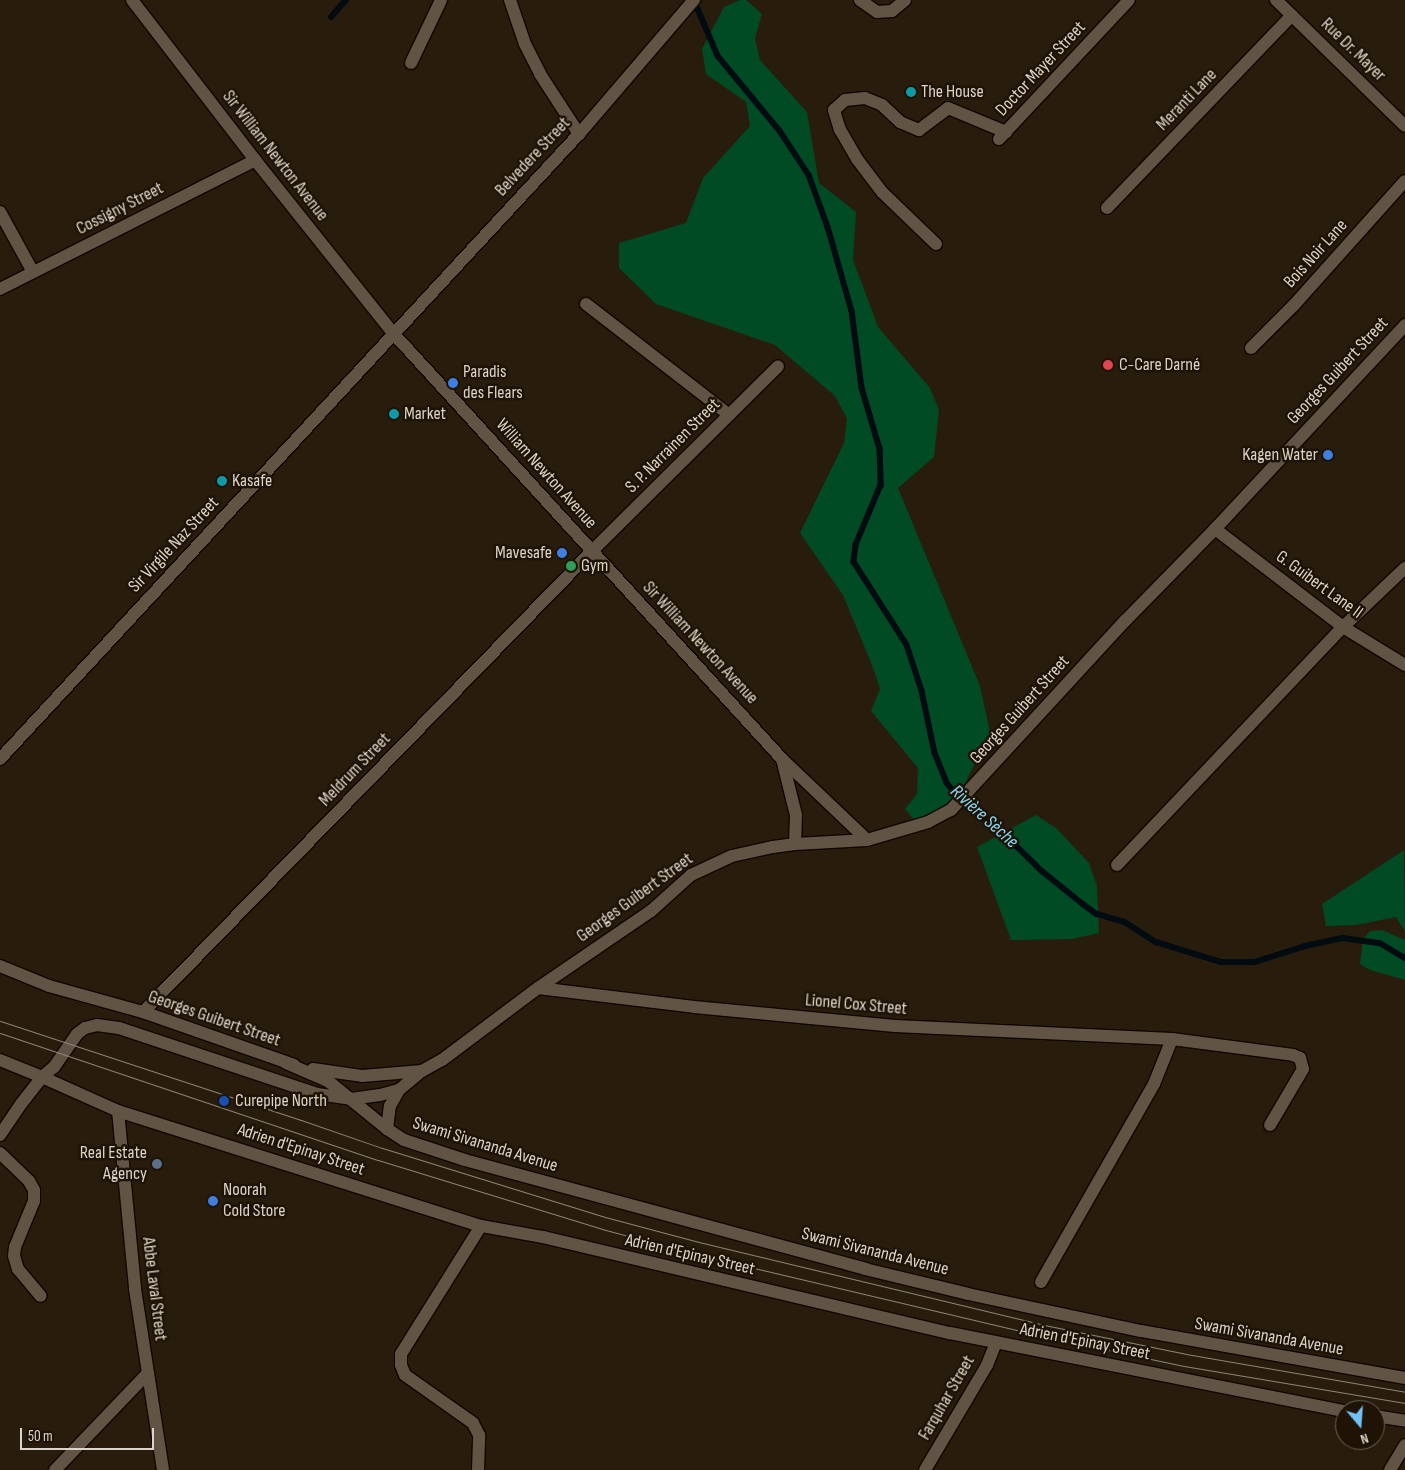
<!DOCTYPE html>
<html>
<head>
<meta charset="utf-8">
<style>
	body { margin:0 }
	#map { position:relative; width:1405px; height:1470px; overflow:hidden; background:#281c0d; font-family:"Sofia Sans Condensed",sans-serif }
	div>[style] { position:absolute }
	.green>* { inset:0; background:#004a24 }
	.stream>* { height:5.5px; margin:-2.75px; padding:0 2.75px; transform-origin:2.75px; border-radius:2.75px; background:#010b10 }
	.roads { filter:drop-shadow(1px 0 #100600) drop-shadow(-1px 0 #100600) drop-shadow(0 1px #100600) drop-shadow(0 -1px #100600) }
	.street>* { height:12px; margin:-6px; padding:0 6px; transform-origin:6px; border-radius:6px; background:#625444 }
	.secondary>* { height:12px; margin:-6px; padding:0 6px; transform-origin:6px; border-radius:6px; background:#625444 }
	.tram>* { height:1px; margin:-0.5px; padding:0 0.5px; transform-origin:0.5px; border-radius:0.5px; background:#8d8477 }
	.dots>* { width:14px; height:14px; translate:-50% -50%; box-sizing:border-box; border:2px solid #1e1305; border-radius:50% }
	span { translate:-50% -50%; white-space:nowrap; text-align:center; line-height:1.15; -webkit-text-stroke:5px #1e1305; paint-order:stroke }
	.street-label { font-size:18px; color:#dcd4ca }
	.poi-label { font-size:18px; color:#dcd4ca }
	.left { translate:0 -50%; text-align:left }
	.right { translate:-100% -50%; text-align:right }
	.water-label { font-size:19px; color:#87d8f4; font-style:italic }
	.north { position:absolute; left:1335px; top:1400px; width:50px; height:50px; box-sizing:border-box; background:#1e1305; border:1px solid #6a6054; border-radius:50%; rotate:162deg; font-size:14px; font-weight:700; line-height:20px; text-align:center; color:#dcd4ca }
	.north::after { content:''; display:block; margin:auto; width:18px; height:22px; background:#73c1f5; clip-path:polygon(50% 0,100% 100%,50% 72%,0 100%) }
	.scale { position:absolute; left:20px; top:1428px; width:134px; height:22px; box-sizing:border-box; border:2px solid #dcd4ca; border-top:0; padding-left:6px; font-size:15px; line-height:18px; white-space:nowrap; color:#dcd4ca; -webkit-text-stroke:4px #1e1305; paint-order:stroke }
</style>
</head>
<body>
<div id="map">
	<div class="green">
		<i style="clip-path:polygon(740px 0,746px 0,762px 14px,755px 38px,760px 60px,807px 112px,819px 183px,856px 212px,853px 260px,878px 327px,930px 388px,939px 410px,934px 457px,898px 488px,980px 686px,990px 732px,957px 800px,928px 822px,915px 821px,905px 809px,917px 794px,918px 768px,871px 711px,880px 689px,872px 665px,843px 595px,800px 533px,844px 443px,847px 419px,835px 396px,775px 345px,656px 304px,619px 268px,619px 243px,686px 223px,703px 178px,750px 126px,746px 102px,706px 74px,702px 49px,724px 7px)"></i>
		<i style="clip-path:polygon(1036px 815px,1056px 828px,1089px 863px,1097px 886px,1099px 933px,1072px 939px,1011px 940px,977px 847px)"></i>
		<i style="clip-path:polygon(1404px 850px,1405px 931px,1396px 917px,1356px 925px,1326px 926px,1322px 904px)"></i>
		<i style="clip-path:polygon(1382px 930px,1405px 940px,1405px 980px,1370px 970px,1360px 964px,1363px 939px,1370px 931px)"></i>
	</div>
	<div class="stream">
		<i style="left:690px;top:3px;width:10px;rotate:37deg"></i>
		<i style="left:698px;top:9px;width:51px;rotate:66.9deg"></i>
		<i style="left:718px;top:56px;width:97px;rotate:50.4deg"></i>
		<i style="left:780px;top:131px;width:53px;rotate:56.6deg"></i>
		<i style="left:809px;top:175px;width:55px;rotate:69.9deg"></i>
		<i style="left:828px;top:227px;width:87px;rotate:74.1deg"></i>
		<i style="left:852px;top:311px;width:78px;rotate:82.6deg"></i>
		<i style="left:862px;top:388px;width:64px;rotate:73.6deg"></i>
		<i style="left:880px;top:449px;width:36px;rotate:88deg"></i>
		<i style="left:881px;top:485px;width:65px;rotate:112.6deg"></i>
		<i style="left:856px;top:545px;width:17px;rotate:97deg"></i>
		<i style="left:854px;top:562px;width:98px;rotate:57.4deg"></i>
		<i style="left:907px;top:645px;width:48px;rotate:71.9deg"></i>
		<i style="left:922px;top:691px;width:63px;rotate:78.2deg"></i>
		<i style="left:935px;top:753px;width:32px;rotate:68deg"></i>
		<i style="left:947px;top:783px;width:33px;rotate:50deg"></i>
		<i style="left:968px;top:808px;width:36px;rotate:34deg"></i>
		<i style="left:998px;top:828px;width:62px;rotate:44.3deg"></i>
		<i style="left:1042px;top:871px;width:53px;rotate:38.8deg"></i>
		<i style="left:1083px;top:904px;width:17px;rotate:36deg"></i>
		<i style="left:1097px;top:914px;width:29px;rotate:16deg"></i>
		<i style="left:1125px;top:922px;width:37px;rotate:33deg"></i>
		<i style="left:1156px;top:942px;width:68px;rotate:17.1deg"></i>
		<i style="left:1221px;top:962px;width:34px"></i>
		<i style="left:1255px;top:962px;width:52px;rotate:-17.7deg"></i>
		<i style="left:1305px;top:946px;width:39px;rotate:-12deg"></i>
		<i style="left:1343px;top:938px;width:37px;rotate:8deg"></i>
		<i style="left:1380px;top:943px;width:29px;rotate:31deg"></i>
		<i style="left:331px;top:17px;width:23px;rotate:-49deg"></i>
	</div>
	<div class="roads">
		<div class="street">
			<i style="left:510px;top:0;width:46px;rotate:71.2deg"></i>
			<i style="left:525px;top:44px;width:34px;rotate:63deg"></i>
			<i style="left:540px;top:74px;width:72px;rotate:57deg"></i>
			<i style="left:860px;top:0;width:21px;rotate:35deg"></i>
			<i style="left:877px;top:12px;width:15px;rotate:-4deg"></i>
			<i style="left:892px;top:11px;width:17px;rotate:-40deg"></i>
			<i style="left:1276px;top:0;width:180px;rotate:44.3deg"></i>
			<i style="left:411px;top:63px;width:70px;rotate:-64.5deg"></i>
			<i style="left:999px;top:139px;width:190px;rotate:-46.9deg"></i>
			<i style="left:1107px;top:208px;width:267px;rotate:-46.2deg"></i>
			<i style="left:0;top:212px;width:68px;rotate:61.2deg"></i>
			<i style="left:936px;top:244px;width:75px;rotate:-136.1deg"></i>
			<i style="left:882px;top:192px;width:41px;rotate:-127.1deg"></i>
			<i style="left:857px;top:159px;width:34px;rotate:-120deg"></i>
			<i style="left:840px;top:130px;width:21px;rotate:-107deg"></i>
			<i style="left:834px;top:110px;width:15px;rotate:-42deg"></i>
			<i style="left:845px;top:100px;width:20px;rotate:-6deg"></i>
			<i style="left:865px;top:98px;width:18px;rotate:22deg"></i>
			<i style="left:882px;top:105px;width:25px;rotate:43deg"></i>
			<i style="left:900px;top:122px;width:21px;rotate:23deg"></i>
			<i style="left:919px;top:130px;width:36px;rotate:-37deg"></i>
			<i style="left:948px;top:108px;width:63px;rotate:22.5deg"></i>
			<i style="left:0;top:289px;width:286px;rotate:-26.8deg"></i>
			<i style="left:586px;top:304px;width:181px;rotate:37.8deg"></i>
			<i style="left:1251px;top:348px;width:61px;rotate:-45deg"></i>
			<i style="left:1294px;top:305px;width:166px;rotate:-48.2deg"></i>
			<i style="left:1215px;top:529px;width:161px;rotate:37.4deg"></i>
			<i style="left:1343px;top:627px;width:73px;rotate:31.5deg"></i>
			<i style="left:0;top:759px;width:852px;rotate:-47.19deg"></i>
			<i style="left:579px;top:134px;width:177px;rotate:-49.4deg"></i>
			<i style="left:1117px;top:865px;width:328px;rotate:-46.5deg"></i>
			<i style="left:1343px;top:627px;width:86px;rotate:-43.6deg"></i>
			<i style="left:538px;top:988px;width:157px;rotate:6.9deg"></i>
			<i style="left:694px;top:1007px;width:202px;rotate:5.4deg"></i>
			<i style="left:895px;top:1026px;width:277px;rotate:2.7deg"></i>
			<i style="left:1172px;top:1039px;width:122px;rotate:7.5deg"></i>
			<i style="left:1293px;top:1055px;width:8px;rotate:23deg"></i>
			<i style="left:1300px;top:1058px;width:11px;rotate:75deg"></i>
			<i style="left:1303px;top:1069px;width:65px;rotate:120.5deg"></i>
			<i style="left:143px;top:1012px;width:644px;rotate:-45.76deg"></i>
			<i style="left:592px;top:551px;width:262px;rotate:-44.8deg"></i>
			<i style="left:42px;top:1077px;width:83px;rotate:24.1deg"></i>
			<i style="left:118px;top:1111px;width:381px;rotate:17.6deg"></i>
			<i style="left:481px;top:1226px;width:63px;rotate:10.1deg"></i>
			<i style="left:543px;top:1237px;width:418px;rotate:13.3deg"></i>
			<i style="left:950px;top:1333px;width:403px;rotate:11.2deg"></i>
			<i style="left:118px;top:1111px;width:179px;rotate:84.5deg"></i>
			<i style="left:135px;top:1289px;width:183px;rotate:81.2deg"></i>
			<i style="left:0;top:1153px;width:40px;rotate:44deg"></i>
			<i style="left:29px;top:1181px;width:10px;rotate:61deg"></i>
			<i style="left:34px;top:1190px;width:11px;rotate:90deg"></i>
			<i style="left:34px;top:1201px;width:50px;rotate:112.4deg"></i>
			<i style="left:15px;top:1247px;width:9px;rotate:96deg"></i>
			<i style="left:14px;top:1256px;width:14px;rotate:73deg"></i>
			<i style="left:18px;top:1269px;width:35px;rotate:50deg"></i>
			<i style="left:1041px;top:1282px;width:228px;rotate:-60.3deg"></i>
			<i style="left:1154px;top:1084px;width:48px;rotate:-68.2deg"></i>
			<i style="left:1375px;top:1416px;width:30px;rotate:9deg"></i>
			<i style="left:55px;top:1470px;width:134px;rotate:-46.2deg"></i>
			<i style="left:478px;top:1470px;width:35px;rotate:-88deg"></i>
			<i style="left:479px;top:1435px;width:13px;rotate:-117deg"></i>
			<i style="left:473px;top:1423px;width:83px;rotate:-144.8deg"></i>
			<i style="left:405px;top:1375px;width:11px;rotate:-112deg"></i>
			<i style="left:401px;top:1365px;width:11px;rotate:-90deg"></i>
			<i style="left:401px;top:1354px;width:151px;rotate:-58deg"></i>
			<i style="left:925px;top:1470px;width:122px;rotate:-59.4deg"></i>
			<i style="left:987px;top:1365px;width:24px;rotate:-68deg"></i>
			<i style="left:1390px;top:1470px;width:29px;rotate:-59deg"></i>
		</div>
		<div class="secondary">
			<i style="left:132px;top:0;width:202px;rotate:52.4deg"></i>
			<i style="left:255px;top:160px;width:221px;rotate:51.4deg"></i>
			<i style="left:393px;top:333px;width:577px;rotate:47.6deg"></i>
			<i style="left:782px;top:759px;width:117px;rotate:43.6deg"></i>
			<i style="left:782px;top:759px;width:58px;rotate:76deg"></i>
			<i style="left:796px;top:815px;width:29px;rotate:92deg"></i>
			<i style="left:0;top:966px;width:53px;rotate:22.2deg"></i>
			<i style="left:49px;top:986px;width:98px;rotate:15.5deg"></i>
			<i style="left:143px;top:1012px;width:160px;rotate:19.3deg"></i>
			<i style="left:0;top:1060px;width:45px;rotate:22deg"></i>
			<i style="left:286px;top:1063px;width:46px;rotate:23.2deg"></i>
			<i style="left:328px;top:1081px;width:76px;rotate:39.1deg"></i>
			<i style="left:387px;top:1129px;width:20px;rotate:33deg"></i>
			<i style="left:404px;top:1140px;width:64px;rotate:18.2deg"></i>
			<i style="left:465px;top:1160px;width:415px;rotate:15.2deg"></i>
			<i style="left:865px;top:1269px;width:106px;rotate:13.6deg"></i>
			<i style="left:968px;top:1294px;width:177px;rotate:12.1deg"></i>
			<i style="left:1141px;top:1331px;width:268px;rotate:10.1deg"></i>
			<i style="left:313px;top:1069px;width:49px;rotate:8.1deg"></i>
			<i style="left:362px;top:1076px;width:60px;rotate:-4.8deg"></i>
			<i style="left:387px;top:1129px;width:23px;rotate:-83deg"></i>
			<i style="left:390px;top:1106px;width:18px;rotate:-61deg"></i>
			<i style="left:0;top:1135px;width:37px;rotate:-56deg"></i>
			<i style="left:21px;top:1104px;width:34px;rotate:-52deg"></i>
			<i style="left:42px;top:1077px;width:16px;rotate:-40deg"></i>
			<i style="left:54px;top:1067px;width:40px;rotate:-55.1deg"></i>
			<i style="left:77px;top:1034px;width:10px;rotate:-37deg"></i>
			<i style="left:85px;top:1028px;width:12px;rotate:-14deg"></i>
			<i style="left:97px;top:1025px;width:22px;rotate:8deg"></i>
			<i style="left:119px;top:1028px;width:209px;rotate:18.4deg"></i>
			<i style="left:317px;top:1094px;width:34px;rotate:8deg"></i>
			<i style="left:351px;top:1099px;width:29px;rotate:-8deg"></i>
			<i style="left:380px;top:1095px;width:20px;rotate:-15deg"></i>
			<i style="left:399px;top:1090px;width:30px;rotate:-40deg"></i>
			<i style="left:422px;top:1071px;width:23px;rotate:-29deg"></i>
			<i style="left:442px;top:1060px;width:120px;rotate:-36.9deg"></i>
			<i style="left:538px;top:988px;width:137px;rotate:-34.3deg"></i>
			<i style="left:651px;top:911px;width:54px;rotate:-42deg"></i>
			<i style="left:691px;top:875px;width:45px;rotate:-24.9deg"></i>
			<i style="left:732px;top:856px;width:42px;rotate:-12.4deg"></i>
			<i style="left:773px;top:847px;width:22px;rotate:-8deg"></i>
			<i style="left:795px;top:844px;width:72px;rotate:-3.2deg"></i>
			<i style="left:867px;top:840px;width:64px;rotate:-16.4deg"></i>
			<i style="left:928px;top:822px;width:26px;rotate:-28deg"></i>
			<i style="left:951px;top:810px;width:257px;rotate:-47.4deg"></i>
			<i style="left:1125px;top:621px;width:129px;rotate:-45.6deg"></i>
			<i style="left:1215px;top:529px;width:279px;rotate:-47deg"></i>
		</div>
	</div>
	<div class="tram">
		<i style="left:0;top:1021px;width:317px;rotate:18.2deg"></i>
		<i style="left:301px;top:1120px;width:86px;rotate:19.1deg"></i>
		<i style="left:382px;top:1148px;width:233px;rotate:17.2deg"></i>
		<i style="left:605px;top:1217px;width:101px;rotate:14.9deg"></i>
		<i style="left:703px;top:1243px;width:347px;rotate:13.5deg"></i>
		<i style="left:1040px;top:1324px;width:149px;rotate:11.6deg"></i>
		<i style="left:1186px;top:1354px;width:222px;rotate:9.8deg"></i>
		<i style="left:0;top:1033px;width:399px;rotate:18.6deg"></i>
		<i style="left:378px;top:1160px;width:234px;rotate:17.1deg"></i>
		<i style="left:602px;top:1229px;width:100px;rotate:15deg"></i>
		<i style="left:699px;top:1255px;width:347px;rotate:13.3deg"></i>
		<i style="left:1037px;top:1335px;width:150px;rotate:11.9deg"></i>
		<i style="left:1184px;top:1366px;width:224px;rotate:9.5deg"></i>
	</div>
	<div class="dots">
		<i style="left:911px;top:92px;background:#0f9aa8"></i>
		<i style="left:1108px;top:365px;background:#e0444e"></i>
		<i style="left:453px;top:383px;background:#3f7fe0"></i>
		<i style="left:394px;top:414px;background:#0f9aa8"></i>
		<i style="left:1328px;top:455px;background:#3f7fe0"></i>
		<i style="left:222px;top:481px;background:#0f9aa8"></i>
		<i style="left:562px;top:553px;background:#3f7fe0"></i>
		<i style="left:571px;top:566px;background:#2e9e5b"></i>
		<i style="left:224px;top:1101px;background:#1a4fb4"></i>
		<i style="left:157px;top:1164px;background:#5c6f8a"></i>
		<i style="left:213px;top:1201px;background:#3f7fe0"></i>
	</div>
	<div class="street-label">
		<span style="left:1353px;top:50px;rotate:44deg">Rue Dr. Mayer</span>
		<span style="left:1041px;top:69px;rotate:-47deg">Doctor Mayer Street</span>
		<span style="left:1187px;top:100px;rotate:-46deg">Meranti Lane</span>
		<span style="left:275px;top:156px;rotate:52deg">Sir William Newton Avenue</span>
		<span style="left:533px;top:157px;rotate:-47deg">Belvedere Street</span>
		<span style="left:120px;top:209px;rotate:-27deg">Cossigny Street</span>
		<span style="left:1316px;top:254px;rotate:-48deg">Bois Noir Lane</span>
		<span style="left:1338px;top:371px;rotate:-47deg">Georges Guibert Street</span>
		<span style="left:673px;top:446px;rotate:-45deg">S. P. Narrainen Street</span>
		<span style="left:546px;top:474px;rotate:48deg">William Newton Avenue</span>
		<span style="left:174px;top:545px;rotate:-47deg">Sir Virgile Naz Street</span>
		<span style="left:1319px;top:585px;rotate:36deg">G. Guibert Lane II</span>
		<span style="left:700px;top:643px;rotate:47deg">Sir William Newton Avenue</span>
		<span style="left:1020px;top:710px;rotate:-48deg">Georges Guibert Street</span>
		<span style="left:355px;top:770px;rotate:-46deg">Meldrum Street</span>
		<span style="left:635px;top:898px;rotate:-36deg">Georges Guibert Street</span>
		<span style="left:856px;top:1005px;rotate:5deg">Lionel Cox Street</span>
		<span style="left:214px;top:1019px;rotate:19deg">Georges Guibert Street</span>
		<span style="left:485px;top:1145px;rotate:17deg">Swami Sivananda Avenue</span>
		<span style="left:301px;top:1150px;rotate:18deg">Adrien d'Epinay Street</span>
		<span style="left:875px;top:1252px;rotate:14deg">Swami Sivananda Avenue</span>
		<span style="left:690px;top:1255px;rotate:13deg">Adrien d'Epinay Street</span>
		<span style="left:154px;top:1289px;rotate:83deg">Abbe Laval Street</span>
		<span style="left:1269px;top:1337px;rotate:10deg">Swami Sivananda Avenue</span>
		<span style="left:1085px;top:1342px;rotate:11deg">Adrien d'Epinay Street</span>
		<span style="left:947px;top:1398px;rotate:-60deg">Farquhar Street</span>
	</div>
	<div class="poi-label">
		<span class="left" style="left:921px;top:92px">The House</span>
		<span class="left" style="left:1119px;top:365px">C-Care Darné</span>
		<span class="left" style="left:463px;top:383px">Paradis<br>des Flears</span>
		<span class="left" style="left:404px;top:414px">Market</span>
		<span class="right" style="left:1318px;top:455px">Kagen Water</span>
		<span class="left" style="left:232px;top:481px">Kasafe</span>
		<span class="right" style="left:552px;top:553px">Mavesafe</span>
		<span class="left" style="left:581px;top:566px">Gym</span>
		<span class="left" style="left:235px;top:1101px">Curepipe North</span>
		<span class="right" style="left:147px;top:1164px">Real Estate<br>Agency</span>
		<span class="left" style="left:223px;top:1201px">Noorah<br>Cold Store</span>
	</div>
	<div class="water-label">
		<span style="left:984px;top:817px;rotate:42deg">Rivière Sèche</span>
	</div>
	<div class="north">N</div>
	<div class="scale">50 m</div>
</div>
</body>
</html>
